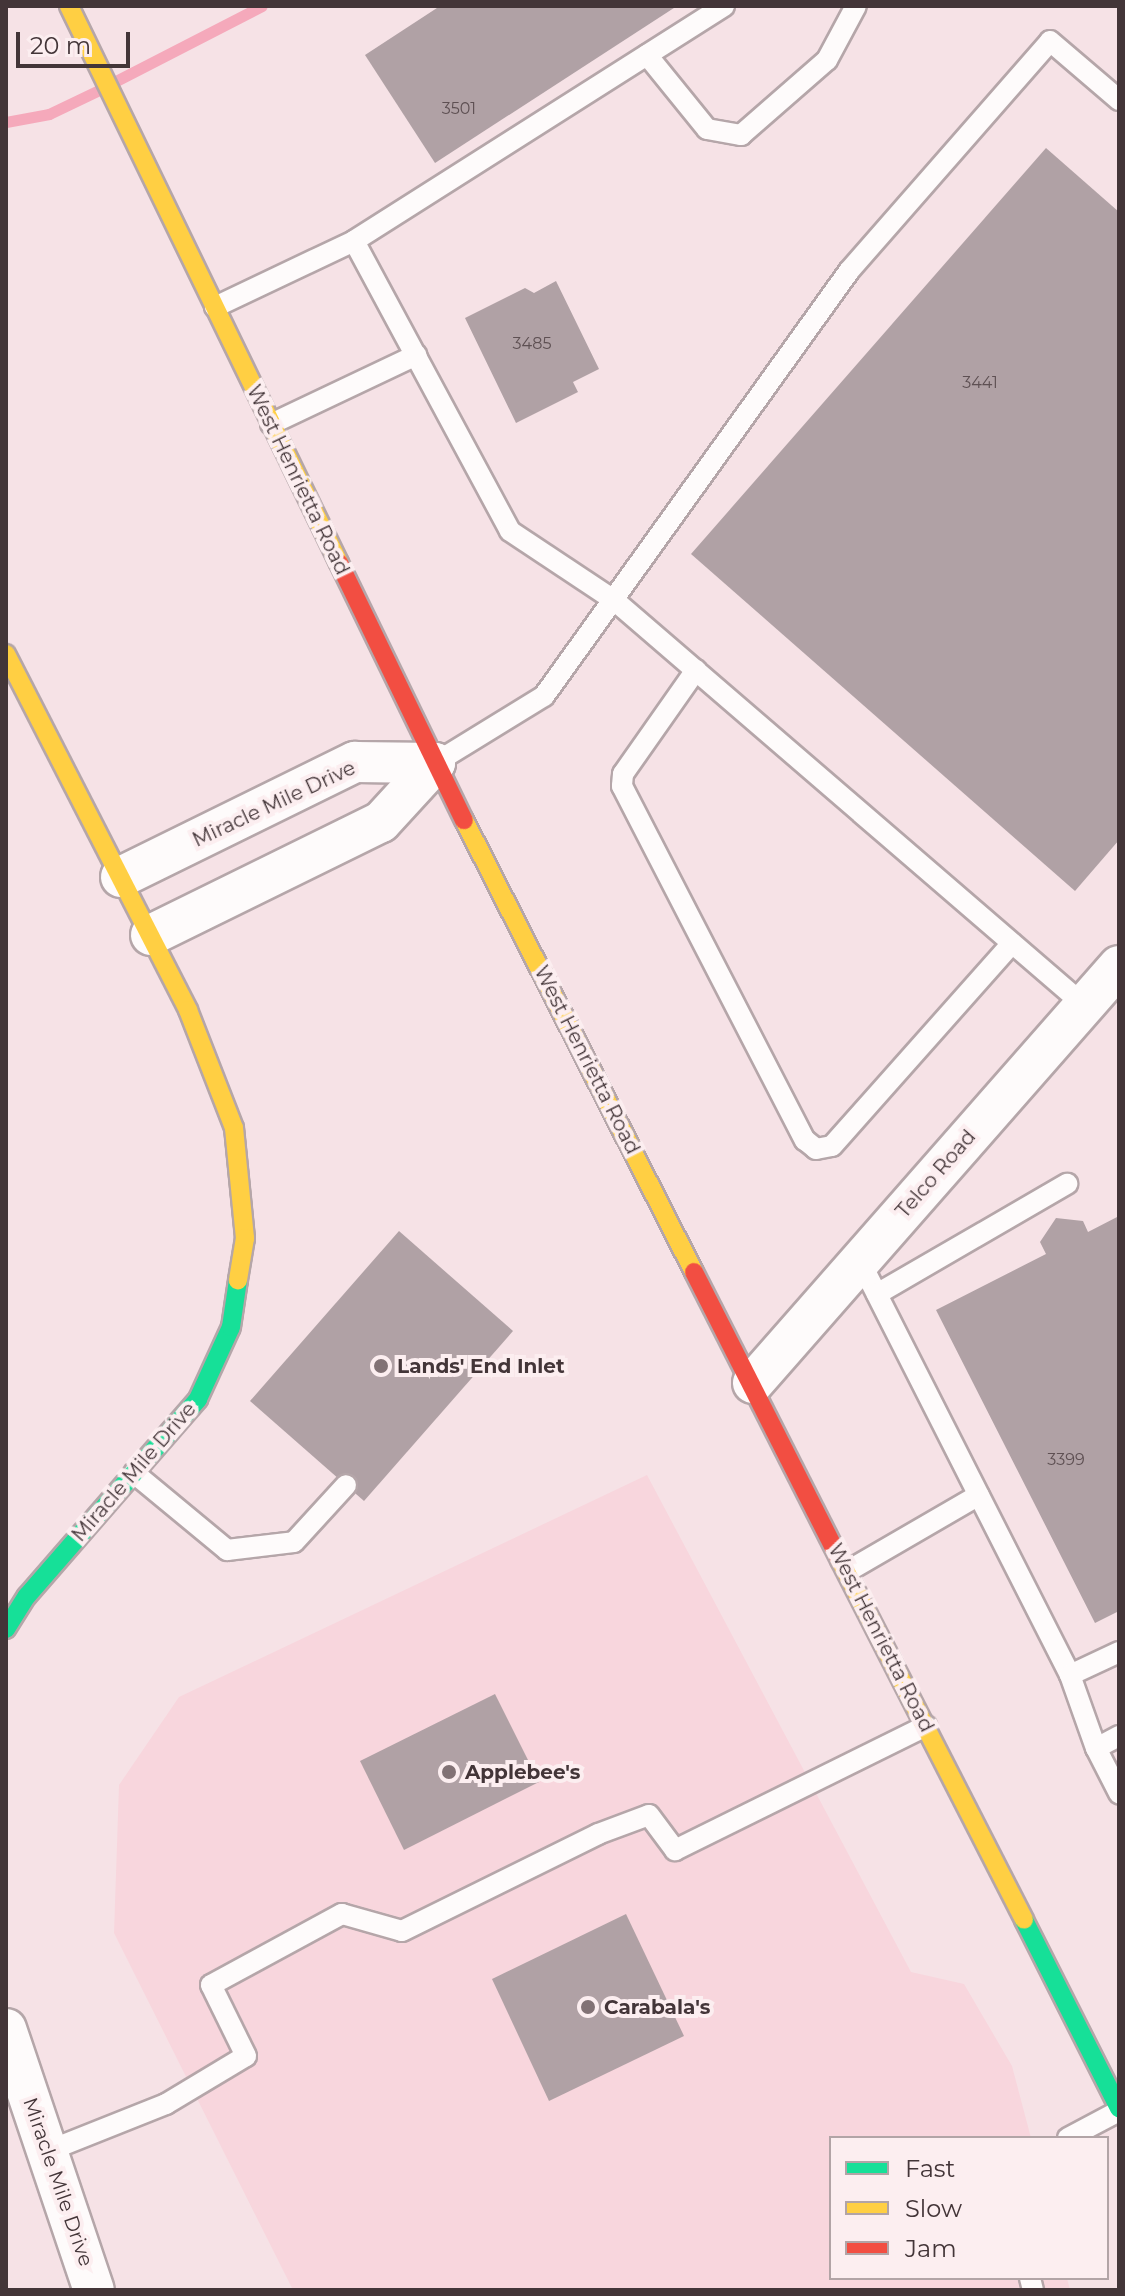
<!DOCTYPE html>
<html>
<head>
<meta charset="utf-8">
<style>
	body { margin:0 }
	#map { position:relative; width:1125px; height:2296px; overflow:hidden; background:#f6e2e6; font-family:Montserrat,sans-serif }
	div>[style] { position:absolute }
	.built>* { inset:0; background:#f8d6dd }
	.stream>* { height:11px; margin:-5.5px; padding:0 5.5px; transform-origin:5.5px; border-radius:5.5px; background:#f5a9bb }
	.building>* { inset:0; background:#b0a1a5 }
	.roads { filter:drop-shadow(2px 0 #b5a6a9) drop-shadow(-2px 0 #b5a6a9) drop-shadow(0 2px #b5a6a9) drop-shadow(0 -2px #b5a6a9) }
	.lane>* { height:20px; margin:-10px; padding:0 10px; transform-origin:10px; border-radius:10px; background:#fefbfb }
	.street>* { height:40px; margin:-20px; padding:0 20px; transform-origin:20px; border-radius:20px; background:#fefbfb }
	.fast>* { height:18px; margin:-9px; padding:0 9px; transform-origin:9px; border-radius:9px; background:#16e098 }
	.slow>* { height:18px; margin:-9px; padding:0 9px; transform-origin:9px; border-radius:9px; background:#ffcf43 }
	.jam>* { height:18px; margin:-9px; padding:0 9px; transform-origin:9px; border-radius:9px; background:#f24e42 }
	.dots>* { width:22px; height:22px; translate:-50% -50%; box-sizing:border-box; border:4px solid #fceef0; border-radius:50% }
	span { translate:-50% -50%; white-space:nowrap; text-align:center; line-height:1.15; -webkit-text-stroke:8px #fceef0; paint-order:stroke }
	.number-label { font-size:16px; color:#5e5053 }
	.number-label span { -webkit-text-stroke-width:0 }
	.street-label { font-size:20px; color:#433538 }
	.poi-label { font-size:20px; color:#433538; font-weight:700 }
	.left { translate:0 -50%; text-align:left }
	.frame { position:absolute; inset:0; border:8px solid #433538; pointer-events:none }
	.legend { position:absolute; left:829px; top:2136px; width:280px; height:144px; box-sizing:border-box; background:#fceef0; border:2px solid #b2a4a6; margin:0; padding:10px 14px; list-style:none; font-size:24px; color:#433538 }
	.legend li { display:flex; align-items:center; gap:16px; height:40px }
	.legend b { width:40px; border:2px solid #b2a4a6 }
	.scale { position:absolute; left:16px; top:32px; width:114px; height:36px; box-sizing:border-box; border:4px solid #433538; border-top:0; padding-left:10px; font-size:24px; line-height:28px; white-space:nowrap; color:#433538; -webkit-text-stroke:6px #fceef0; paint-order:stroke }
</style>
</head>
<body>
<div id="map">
	<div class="built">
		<i style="clip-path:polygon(647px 1475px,911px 1972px,964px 1984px,1012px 2066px,1031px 2138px,831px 2138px,831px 2278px,1067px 2278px,1070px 2290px,293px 2290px,114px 1933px,119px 1785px,179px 1697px)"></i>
	</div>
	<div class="stream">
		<i style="left:114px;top:82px;width:166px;rotate:-27.2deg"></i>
		<i style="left:6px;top:122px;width:44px;rotate:-10.5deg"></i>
		<i style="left:49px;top:114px;width:55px;rotate:-25.6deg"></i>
	</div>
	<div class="building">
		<i style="clip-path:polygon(440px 6px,677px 6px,435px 163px,365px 55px)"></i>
		<i style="clip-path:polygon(1046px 148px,1119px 212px,1119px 840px,1075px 891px,691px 554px)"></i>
		<i style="clip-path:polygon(556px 281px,599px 369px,573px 382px,578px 392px,516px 423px,465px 318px,525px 288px,534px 293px)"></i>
		<i style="clip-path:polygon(1119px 1216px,1119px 1611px,1095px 1623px,936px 1310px,1046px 1254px,1040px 1242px,1056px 1218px,1083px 1221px,1088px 1232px)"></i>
		<i style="clip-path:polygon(399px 1231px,513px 1331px,364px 1501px,250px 1401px)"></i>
		<i style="clip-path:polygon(495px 1694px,539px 1782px,404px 1850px,360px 1761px)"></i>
		<i style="clip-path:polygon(626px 1914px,684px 2036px,549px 2101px,492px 1979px)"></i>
	</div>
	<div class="roads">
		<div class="lane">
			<i style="left:724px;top:6px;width:438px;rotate:147.6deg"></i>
			<i style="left:354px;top:241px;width:329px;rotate:61.7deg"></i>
			<i style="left:510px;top:531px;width:125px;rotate:33.6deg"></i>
			<i style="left:614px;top:600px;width:620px;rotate:40.75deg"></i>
			<i style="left:647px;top:55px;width:95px;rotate:51deg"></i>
			<i style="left:707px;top:129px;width:35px;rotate:10deg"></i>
			<i style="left:741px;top:135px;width:114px;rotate:-41.1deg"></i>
			<i style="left:827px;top:60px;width:61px;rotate:-61.8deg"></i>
			<i style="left:215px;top:307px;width:154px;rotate:-25.4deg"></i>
			<i style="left:271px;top:424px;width:161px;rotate:-25.4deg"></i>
			<i style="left:696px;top:670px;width:127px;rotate:125.1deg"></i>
			<i style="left:623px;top:774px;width:12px;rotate:95deg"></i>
			<i style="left:622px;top:786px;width:399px;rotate:62.7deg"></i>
			<i style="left:805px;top:1140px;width:14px;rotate:39deg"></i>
			<i style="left:816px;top:1149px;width:16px;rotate:-11deg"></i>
			<i style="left:832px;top:1146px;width:271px;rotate:-48.4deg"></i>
			<i style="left:435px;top:763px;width:128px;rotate:-31.6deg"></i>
			<i style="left:544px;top:696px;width:523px;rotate:-54.33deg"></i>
			<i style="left:849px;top:271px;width:305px;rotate:-48.8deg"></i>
			<i style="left:1050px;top:41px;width:91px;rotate:40.5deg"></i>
			<i style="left:860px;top:1261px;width:464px;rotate:63.1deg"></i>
			<i style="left:1070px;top:1675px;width:54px;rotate:-25.1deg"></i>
			<i style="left:877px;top:1294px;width:220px;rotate:-30.1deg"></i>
			<i style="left:134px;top:1473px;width:121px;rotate:39.6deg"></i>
			<i style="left:227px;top:1550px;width:67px;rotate:-6.8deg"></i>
			<i style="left:294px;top:1542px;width:77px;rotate:-47.6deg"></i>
			<i style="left:848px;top:1571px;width:151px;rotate:-30.1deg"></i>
			<i style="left:1070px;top:1675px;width:77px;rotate:70.4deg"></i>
			<i style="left:1119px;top:1736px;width:26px;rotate:152deg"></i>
			<i style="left:1096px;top:1748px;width:51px;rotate:62.9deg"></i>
			<i style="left:1068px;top:2138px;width:58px;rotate:-27.9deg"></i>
			<i style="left:48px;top:2151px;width:127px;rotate:-21.7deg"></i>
			<i style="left:166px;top:2104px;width:93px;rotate:-31deg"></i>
			<i style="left:246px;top:2056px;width:79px;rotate:-116.2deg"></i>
			<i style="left:211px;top:1985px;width:149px;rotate:-28.5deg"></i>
			<i style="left:342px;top:1914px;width:62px;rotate:15.8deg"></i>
			<i style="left:402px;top:1931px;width:219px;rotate:-26.3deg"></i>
			<i style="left:598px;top:1834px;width:54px;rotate:-20.4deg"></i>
			<i style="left:649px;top:1815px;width:44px;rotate:53.4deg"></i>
			<i style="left:675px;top:1850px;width:280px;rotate:-26.3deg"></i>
			<i style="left:1030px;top:2278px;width:12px;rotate:76deg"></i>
		</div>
		<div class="street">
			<i style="left:121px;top:877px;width:261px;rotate:-26.2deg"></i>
			<i style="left:355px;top:762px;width:80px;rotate:0.7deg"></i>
			<i style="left:151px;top:935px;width:256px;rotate:-26.2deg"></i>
			<i style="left:381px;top:822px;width:80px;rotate:-47.5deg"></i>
			<i style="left:753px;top:1383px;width:555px;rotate:-48.73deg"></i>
			<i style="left:6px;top:2029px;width:275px;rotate:71.4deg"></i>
		</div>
		<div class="fast">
			<i style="left:6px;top:1629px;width:39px;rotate:-58deg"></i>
			<i style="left:27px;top:1596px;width:261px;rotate:-49deg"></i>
			<i style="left:198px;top:1399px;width:79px;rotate:-65.4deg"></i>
			<i style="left:231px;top:1327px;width:48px;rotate:-81.5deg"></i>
			<i style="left:1024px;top:1920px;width:211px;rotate:63.2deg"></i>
		</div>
		<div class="slow">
			<i style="left:69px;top:6px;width:619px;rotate:64.14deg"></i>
			<i style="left:6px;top:654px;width:400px;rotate:62.9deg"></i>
			<i style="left:188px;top:1010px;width:127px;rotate:68.7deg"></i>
			<i style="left:234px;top:1128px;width:111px;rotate:84.3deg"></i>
			<i style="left:245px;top:1238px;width:43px;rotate:99.5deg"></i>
			<i style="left:464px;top:820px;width:507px;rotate:63.03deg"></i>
			<i style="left:840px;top:1560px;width:404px;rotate:62.9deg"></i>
		</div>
		<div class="jam">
			<i style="left:339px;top:563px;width:286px;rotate:64.1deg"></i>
			<i style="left:694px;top:1272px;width:323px;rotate:63.1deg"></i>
		</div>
	</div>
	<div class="dots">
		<i style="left:381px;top:1366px;background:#827275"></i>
		<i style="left:449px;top:1772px;background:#827275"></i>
		<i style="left:588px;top:2007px;background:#827275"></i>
	</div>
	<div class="number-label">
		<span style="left:459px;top:109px">3501</span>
		<span style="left:532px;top:344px">3485</span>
		<span style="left:980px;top:383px">3441</span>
		<span style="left:1066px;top:1460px">3399</span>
	</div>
	<div class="street-label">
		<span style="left:298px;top:480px;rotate:64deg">West Henrietta Road</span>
		<span style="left:274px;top:804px;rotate:-25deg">Miracle Mile Drive</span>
		<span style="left:587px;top:1060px;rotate:63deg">West Henrietta Road</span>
		<span style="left:936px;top:1174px;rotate:-49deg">Telco Road</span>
		<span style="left:134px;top:1472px;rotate:-49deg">Miracle Mile Drive</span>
		<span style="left:881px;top:1638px;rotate:63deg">West Henrietta Road</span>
		<span style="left:58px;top:2182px;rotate:71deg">Miracle Mile Drive</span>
	</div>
	<div class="poi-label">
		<span class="left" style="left:397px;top:1366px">Lands' End Inlet</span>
		<span class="left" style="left:465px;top:1772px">Applebee's</span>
		<span class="left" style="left:604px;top:2007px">Carabala's</span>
	</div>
	<div class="frame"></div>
	<ul class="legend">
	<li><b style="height:10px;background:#16e098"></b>Fast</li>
	<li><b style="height:10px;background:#ffcf43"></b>Slow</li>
	<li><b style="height:10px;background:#f24e42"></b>Jam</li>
	</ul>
	<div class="scale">20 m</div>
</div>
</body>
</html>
